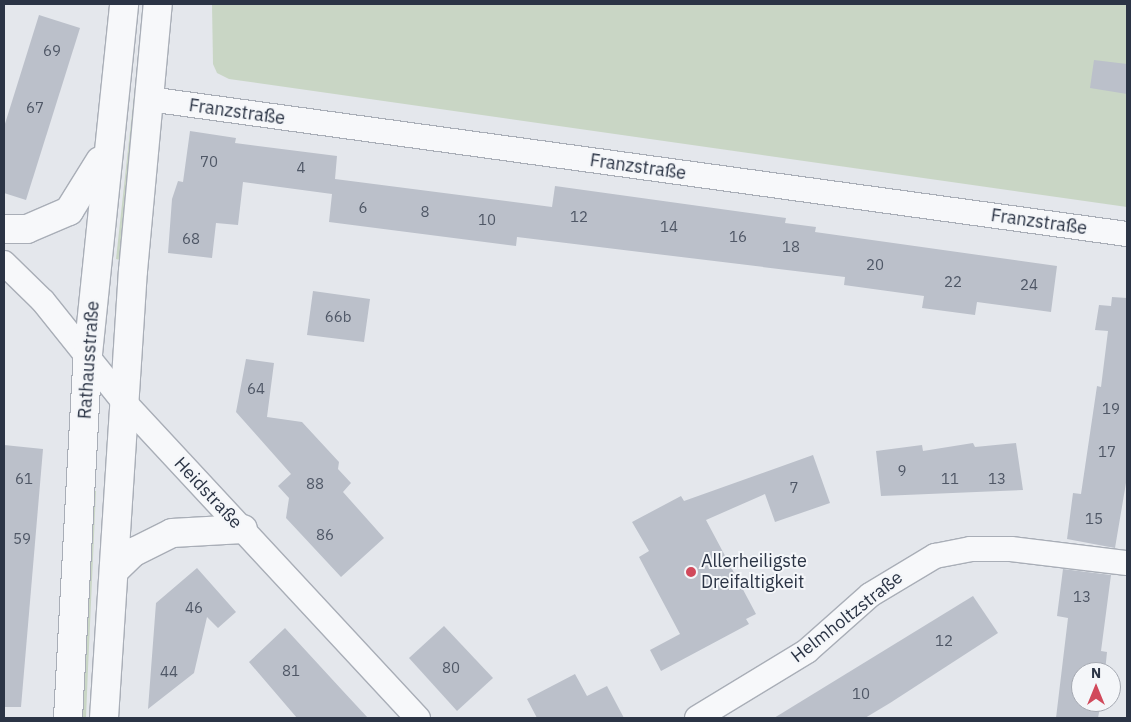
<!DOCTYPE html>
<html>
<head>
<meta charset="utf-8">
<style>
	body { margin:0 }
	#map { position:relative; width:1131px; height:722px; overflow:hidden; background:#e4e7ec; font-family:"IBM Plex Sans",sans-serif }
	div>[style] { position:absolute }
	.green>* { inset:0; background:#c9d6c5 }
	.building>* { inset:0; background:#bbc0ca }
	.roads { filter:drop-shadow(1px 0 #a9aeb7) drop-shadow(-1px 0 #a9aeb7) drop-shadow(0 1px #a9aeb7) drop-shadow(0 -1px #a9aeb7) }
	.minor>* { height:24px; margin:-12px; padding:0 12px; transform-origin:12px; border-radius:12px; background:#f7f8fa }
	.tertiary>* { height:28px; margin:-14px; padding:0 14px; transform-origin:14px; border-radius:14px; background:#f7f8fa }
	.dots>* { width:14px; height:14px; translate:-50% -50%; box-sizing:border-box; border:2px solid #f4f6f9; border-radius:50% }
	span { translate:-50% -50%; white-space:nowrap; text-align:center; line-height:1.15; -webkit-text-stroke:4px #f4f6f9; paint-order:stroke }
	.number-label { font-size:15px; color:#4f5766 }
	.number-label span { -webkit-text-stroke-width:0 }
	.street-label { font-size:18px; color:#2b3445 }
	.poi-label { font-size:18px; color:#2b3445 }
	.left { translate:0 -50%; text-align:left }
	.frame { position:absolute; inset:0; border:5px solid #2b3445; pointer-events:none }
	.north { position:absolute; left:1071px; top:662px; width:50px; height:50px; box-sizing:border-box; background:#f4f6f9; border:1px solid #a4a8b1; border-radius:50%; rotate:0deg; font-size:14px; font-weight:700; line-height:20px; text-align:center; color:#2b3445 }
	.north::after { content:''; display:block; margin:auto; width:18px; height:22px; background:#d1495b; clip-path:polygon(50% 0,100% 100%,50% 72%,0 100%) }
</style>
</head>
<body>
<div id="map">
	<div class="green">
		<i style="clip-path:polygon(144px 4px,124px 261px,116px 259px)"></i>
		<i style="clip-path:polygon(212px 4px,1127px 4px,1127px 207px,229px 79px,217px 73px,213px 64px)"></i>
		<i style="clip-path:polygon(87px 491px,96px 491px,88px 669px,86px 718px,76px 718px)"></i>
	</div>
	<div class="building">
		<i style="clip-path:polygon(39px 15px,80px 28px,26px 200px,4px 193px,4px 127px)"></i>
		<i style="clip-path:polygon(1094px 60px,1127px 64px,1127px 94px,1090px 88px)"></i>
		<i style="clip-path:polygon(190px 131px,236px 138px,235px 143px,337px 156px,335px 179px,552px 207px,555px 186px,786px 218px,785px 223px,816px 227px,815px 232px,1057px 266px,1051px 312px,977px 302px,975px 315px,922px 308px,924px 296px,844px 285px,845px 277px,517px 237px,516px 246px,329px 222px,332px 194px,243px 182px,238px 225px,216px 223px,212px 258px,168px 253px,172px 199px,178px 181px,183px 182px)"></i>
		<i style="clip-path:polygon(313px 291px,370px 299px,364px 342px,307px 335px)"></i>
		<i style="clip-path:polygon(1112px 297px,1127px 298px,1127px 477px,1115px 548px,1067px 539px,1073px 493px,1081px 494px,1097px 386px,1101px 387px,1108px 331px,1095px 330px,1099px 305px,1111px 306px)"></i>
		<i style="clip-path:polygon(246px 359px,274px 363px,267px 417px,302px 422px,339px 462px,338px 469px,351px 483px,343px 492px,384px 538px,341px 577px,286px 518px,289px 498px,278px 486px,291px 474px,236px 412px)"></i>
		<i style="clip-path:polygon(973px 443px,975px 447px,1016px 443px,1023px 490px,881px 496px,876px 451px,922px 445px,923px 451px)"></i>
		<i style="clip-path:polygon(4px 445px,43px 449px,21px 707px,4px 707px)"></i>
		<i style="clip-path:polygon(813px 455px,830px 503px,775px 522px,765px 494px,706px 520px,756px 614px,746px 619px,749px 624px,661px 671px,650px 650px,680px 634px,639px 557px,649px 551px,632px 522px,681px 496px,684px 501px)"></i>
		<i style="clip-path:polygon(197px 568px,236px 612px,218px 628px,207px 617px,194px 673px,148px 709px,156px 603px)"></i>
		<i style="clip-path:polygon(1063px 569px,1111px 575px,1101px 651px,1107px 652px,1105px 672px,1081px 672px,1081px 702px,1101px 702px,1098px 718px,1056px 718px,1068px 618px,1057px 616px)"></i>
		<i style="clip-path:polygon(973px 596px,998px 633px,890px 703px,865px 718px,774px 718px)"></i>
		<i style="clip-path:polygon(444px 626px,493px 678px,457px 711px,409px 658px)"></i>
		<i style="clip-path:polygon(285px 628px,342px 690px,368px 718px,297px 718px,249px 662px)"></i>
		<i style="clip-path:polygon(575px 674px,587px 696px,607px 686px,624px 718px,537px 718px,527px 699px)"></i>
	</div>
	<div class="roads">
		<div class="minor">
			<i style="left:149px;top:99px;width:987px;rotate:7.86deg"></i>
			<i style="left:4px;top:263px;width:54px;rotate:44.3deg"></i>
			<i style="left:43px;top:301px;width:129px;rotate:51.3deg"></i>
			<i style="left:124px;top:402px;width:432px;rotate:47.1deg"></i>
			<i style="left:697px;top:718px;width:129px;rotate:-31.3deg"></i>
			<i style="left:807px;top:651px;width:84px;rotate:-41.6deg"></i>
			<i style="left:870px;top:595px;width:76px;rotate:-31deg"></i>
			<i style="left:935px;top:556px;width:36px;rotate:-11deg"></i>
			<i style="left:970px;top:549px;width:41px"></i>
			<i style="left:1011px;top:549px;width:117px;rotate:6.9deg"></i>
		</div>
		<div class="tertiary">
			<i style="left:4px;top:229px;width:23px"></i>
			<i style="left:27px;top:229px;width:46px;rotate:-23.2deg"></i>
			<i style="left:69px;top:211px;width:59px;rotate:-58.2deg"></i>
			<i style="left:114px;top:571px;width:28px;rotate:-44deg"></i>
			<i style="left:134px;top:552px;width:42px;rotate:-26.6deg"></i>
			<i style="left:172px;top:533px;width:71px;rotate:-3.2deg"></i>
			<i style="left:68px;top:718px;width:365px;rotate:-86.9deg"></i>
			<i style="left:88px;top:354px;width:352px;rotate:-84.1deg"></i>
			<i style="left:104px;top:718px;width:448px;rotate:-86.3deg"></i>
			<i style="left:133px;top:271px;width:268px;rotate:-84.7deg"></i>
		</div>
	</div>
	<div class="dots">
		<i style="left:691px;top:572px;background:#d1495b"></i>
	</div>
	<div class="number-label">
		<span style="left:52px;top:51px">69</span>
		<span style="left:35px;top:108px">67</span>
		<span style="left:209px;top:162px">70</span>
		<span style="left:301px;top:168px">4</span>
		<span style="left:363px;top:208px">6</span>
		<span style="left:425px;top:212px">8</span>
		<span style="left:579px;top:217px">12</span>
		<span style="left:487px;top:220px">10</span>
		<span style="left:669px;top:227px">14</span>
		<span style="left:738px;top:237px">16</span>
		<span style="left:191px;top:239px">68</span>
		<span style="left:791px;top:247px">18</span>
		<span style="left:875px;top:265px">20</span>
		<span style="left:953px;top:282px">22</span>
		<span style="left:1029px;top:285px">24</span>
		<span style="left:338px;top:317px">66b</span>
		<span style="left:256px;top:389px">64</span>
		<span style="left:1111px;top:409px">19</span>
		<span style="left:1107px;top:452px">17</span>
		<span style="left:902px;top:471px">9</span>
		<span style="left:24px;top:479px">61</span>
		<span style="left:950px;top:479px">11</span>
		<span style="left:997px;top:479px">13</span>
		<span style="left:315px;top:484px">88</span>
		<span style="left:794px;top:488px">7</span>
		<span style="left:1094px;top:519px">15</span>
		<span style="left:325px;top:535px">86</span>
		<span style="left:22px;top:539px">59</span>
		<span style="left:1082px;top:597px">13</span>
		<span style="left:194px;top:608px">46</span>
		<span style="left:944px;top:641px">12</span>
		<span style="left:451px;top:668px">80</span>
		<span style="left:291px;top:671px">81</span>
		<span style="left:169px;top:672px">44</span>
		<span style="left:861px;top:694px">10</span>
	</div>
	<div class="street-label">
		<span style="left:237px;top:112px;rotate:8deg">Franzstraße</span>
		<span style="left:638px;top:167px;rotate:8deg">Franzstraße</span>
		<span style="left:1039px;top:222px;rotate:8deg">Franzstraße</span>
		<span style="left:89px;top:360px;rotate:-86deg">Rathausstraße</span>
		<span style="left:208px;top:493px;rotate:47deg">Heidstraße</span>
		<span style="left:847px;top:617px;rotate:-38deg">Helmholtzstraße</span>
	</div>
	<div class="poi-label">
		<span class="left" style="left:701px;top:572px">Allerheiligste<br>Dreifaltigkeit</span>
	</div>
	<div class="frame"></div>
	<div class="north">N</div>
</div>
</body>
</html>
